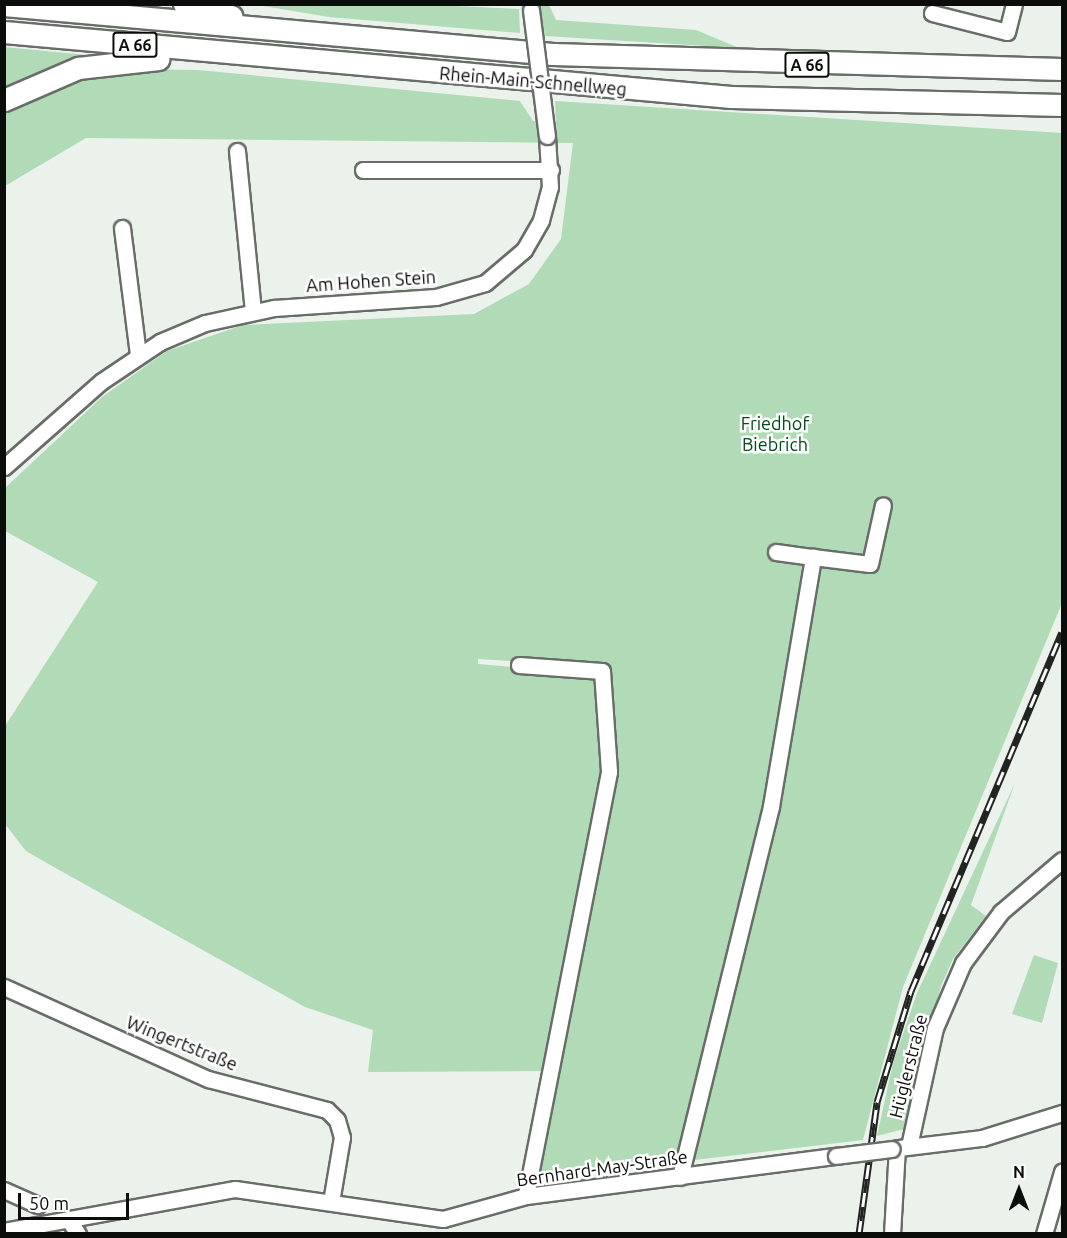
<!DOCTYPE html>
<html>
<head>
<meta charset="utf-8">
<style>
	body { margin:0 }
	#map { position:relative; width:1067px; height:1238px; overflow:hidden; background:#ebf1eb; font-family:Ubuntu,sans-serif }
	div>[style] { position:absolute }
	.green>* { inset:0; background:#b1dab6 }
	.roads { filter:drop-shadow(2px 0 #686d68) drop-shadow(-2px 0 #686d68) drop-shadow(0 2px #686d68) drop-shadow(0 -2px #686d68) }
	.minor>* { height:15px; margin:-7.5px; padding:0 7.5px; transform-origin:7.5px; border-radius:7.5px; background:#fff }
	.highway>* { height:21px; margin:-10.5px; padding:0 10.5px; transform-origin:10.5px; border-radius:10.5px; background:#fff }
	.rail>* { height:7px; margin-top:-3.5px; transform-origin:0; background:repeating-linear-gradient(90deg,#fff 0 14px,#222422 0 28px); box-sizing:border-box; border-block:2px solid #222422 }
	.bridges { filter:drop-shadow(2px 0 #686d68) drop-shadow(-2px 0 #686d68) drop-shadow(0 2px #686d68) drop-shadow(0 -2px #686d68) }
	.minor-bridge>* { height:15px; margin:-7.5px; padding:0 7.5px; transform-origin:7.5px; border-radius:7.5px; background:#fff }
	span { translate:-50% -50%; white-space:nowrap; text-align:center; line-height:1.15; -webkit-text-stroke:5px #fff; paint-order:stroke }
	.shield-label span { padding:2px 4px; background:#fff; border:2px solid; border-radius:4px; -webkit-text-stroke-width:0 }
	.shield-label { font-size:16px; color:#0b0d0b; font-weight:700 }
	.street-label { font-size:18px; color:#0b0d0b }
	.park-label { font-size:18px; color:#004d1b }
	.frame { position:absolute; inset:0; border:6px solid #0b0d0b; pointer-events:none }
	.north { position:absolute; left:989px; top:1160px; width:60px; height:60px; -webkit-text-stroke:4px #fff; paint-order:stroke; rotate:0deg; font-size:16px; font-weight:700; line-height:24px; text-align:center; color:#0b0d0b }
	.north::after { content:''; display:block; margin:auto; width:21px; height:27px; background:#0b0d0b; clip-path:polygon(50% 0,100% 100%,50% 72%,0 100%) }
	.scale { position:absolute; left:18px; top:1193px; width:111px; height:27px; box-sizing:border-box; border:3px solid #0b0d0b; border-top:0; padding-left:8px; font-size:18px; line-height:21px; white-space:nowrap; color:#0b0d0b; -webkit-text-stroke:4px #fff; paint-order:stroke }
</style>
</head>
<body>
<div id="map">
	<div class="green">
		<i style="clip-path:polygon(411px 4px,519px 9px,520px 33px,329px 17px,257px 5px)"></i>
		<i style="clip-path:polygon(540px 5px,549px 5px,556px 20px,696px 30px,739px 48px,545px 36px)"></i>
		<i style="clip-path:polygon(4px 47px,97px 56px,5px 94px)"></i>
		<i style="clip-path:polygon(133px 69px,198px 70px,520px 101px,533px 121px,556px 122px,555px 101px,1062px 133px,1062px 603px,903px 987px,863px 1140px,534px 1179px,613px 772px,606px 667px,478px 659px,478px 664px,599px 674px,605px 772px,548px 1071px,368px 1072px,373px 1030px,305px 1007px,52px 866px,26px 851px,5px 824px,5px 726px,98px 582px,5px 531px,5px 488px,102px 397px,167px 351px,243px 325px,474px 314px,529px 284px,561px 239px,573px 143px,86px 138px,5px 186px,5px 111px,79px 77px)"></i>
		<i style="clip-path:polygon(1015px 783px,971px 905px,986px 916px,953px 959px,941px 986px,904px 1129px,877px 1136px,893px 1063px,917px 993px)"></i>
		<i style="clip-path:polygon(1034px 955px,1058px 963px,1042px 1023px,1012px 1014px)"></i>
	</div>
	<div class="roads">
		<div class="minor">
			<i style="left:932px;top:13px;width:77px;rotate:14.2deg"></i>
			<i style="left:1007px;top:32px;width:29px;rotate:-76deg"></i>
			<i style="left:237px;top:151px;width:161px;rotate:84.3deg"></i>
			<i style="left:363px;top:170px;width:188px"></i>
			<i style="left:122px;top:228px;width:128px;rotate:82.8deg"></i>
			<i style="left:4px;top:467px;width:130px;rotate:-41.3deg"></i>
			<i style="left:102px;top:381px;width:70px;rotate:-33.9deg"></i>
			<i style="left:160px;top:342px;width:49px;rotate:-22.9deg"></i>
			<i style="left:205px;top:323px;width:71px;rotate:-12.3deg"></i>
			<i style="left:274px;top:308px;width:162px;rotate:-3.9deg"></i>
			<i style="left:436px;top:297px;width:51px;rotate:-15.9deg"></i>
			<i style="left:485px;top:283px;width:51px;rotate:-40.2deg"></i>
			<i style="left:524px;top:250px;width:34px;rotate:-60deg"></i>
			<i style="left:541px;top:220px;width:34px;rotate:-75deg"></i>
			<i style="left:550px;top:187px;width:51px;rotate:-93.4deg"></i>
			<i style="left:776px;top:552px;width:37px;rotate:8deg"></i>
			<i style="left:519px;top:665px;width:83px;rotate:4.1deg"></i>
			<i style="left:602px;top:671px;width:101px;rotate:86deg"></i>
			<i style="left:609px;top:772px;width:432px;rotate:101.1deg"></i>
			<i style="left:4px;top:987px;width:224px;rotate:24.3deg"></i>
			<i style="left:208px;top:1079px;width:123px;rotate:14.6deg"></i>
			<i style="left:327px;top:1110px;width:14px;rotate:45deg"></i>
			<i style="left:337px;top:1120px;width:18px;rotate:74deg"></i>
			<i style="left:342px;top:1137px;width:66px;rotate:99.6deg"></i>
			<i style="left:909px;top:1146px;width:121px;rotate:-77.6deg"></i>
			<i style="left:935px;top:1028px;width:71px;rotate:-66.7deg"></i>
			<i style="left:963px;top:963px;width:64px;rotate:-53.3deg"></i>
			<i style="left:1001px;top:912px;width:80px;rotate:-40.4deg"></i>
			<i style="left:899px;top:1148px;width:84px;rotate:-6.9deg"></i>
			<i style="left:982px;top:1138px;width:84px;rotate:-17.4deg"></i>
			<i style="left:680px;top:1177px;width:382px;rotate:-76.2deg"></i>
			<i style="left:771px;top:806px;width:253px;rotate:-80.4deg"></i>
			<i style="left:813px;top:557px;width:57px;rotate:7deg"></i>
			<i style="left:870px;top:564px;width:60px;rotate:-77.6deg"></i>
			<i style="left:4px;top:1190px;width:37px;rotate:24deg"></i>
			<i style="left:68px;top:1219px;width:18px;rotate:56deg"></i>
			<i style="left:4px;top:1231px;width:235px;rotate:-10.3deg"></i>
			<i style="left:235px;top:1189px;width:210px;rotate:8.2deg"></i>
			<i style="left:443px;top:1219px;width:86px;rotate:-15.5deg"></i>
			<i style="left:526px;top:1196px;width:313px;rotate:-7.4deg"></i>
			<i style="left:892px;top:1234px;width:86px;rotate:-86.7deg"></i>
			<i style="left:1044px;top:1234px;width:65px;rotate:-73.8deg"></i>
		</div>
		<div class="highway">
			<i style="left:184px;top:4px;width:49px;rotate:14.3deg"></i>
			<i style="left:4px;top:5px;width:551px;rotate:5.1deg"></i>
			<i style="left:553px;top:54px;width:509px;rotate:1.69deg"></i>
			<i style="left:4px;top:32px;width:730px;rotate:5.11deg"></i>
			<i style="left:731px;top:97px;width:331px;rotate:1.4deg"></i>
			<i style="left:4px;top:100px;width:81px;rotate:-23.4deg"></i>
			<i style="left:78px;top:68px;width:81px;rotate:-6.4deg"></i>
		</div>
	</div>
	<div class="rail">
		<i style="left:859px;top:1234px;width:133px;rotate:-82.2deg"></i>
		<i style="left:877px;top:1102px;width:116px;rotate:-73deg"></i>
		<i style="left:911px;top:991px;width:389px;rotate:-67.2deg"></i>
	</div>
	<div class="bridges">
		<div class="minor-bridge">
			<i style="left:531px;top:10px;width:127px;rotate:82.8deg"></i>
			<i style="left:836px;top:1156px;width:56px;rotate:-7.1deg"></i>
		</div>
	</div>
	<div class="shield-label">
		<span style="left:135px;top:45px">A 66</span>
		<span style="left:807px;top:65px">A 66</span>
	</div>
	<div class="street-label">
		<span style="left:533px;top:81px;rotate:5deg">Rhein-Main-Schnellweg</span>
		<span style="left:371px;top:281px;rotate:-4deg">Am Hohen Stein</span>
		<span style="left:182px;top:1043px;rotate:22deg">Wingertstraße</span>
		<span style="left:908px;top:1066px;rotate:-76deg">Hüglerstraße</span>
		<span style="left:602px;top:1168px;rotate:-8deg">Bernhard-May-Straße</span>
	</div>
	<div class="park-label">
		<span style="left:775px;top:434px">Friedhof<br>Biebrich</span>
	</div>
	<div class="frame"></div>
	<div class="north">N</div>
	<div class="scale">50 m</div>
</div>
</body>
</html>
